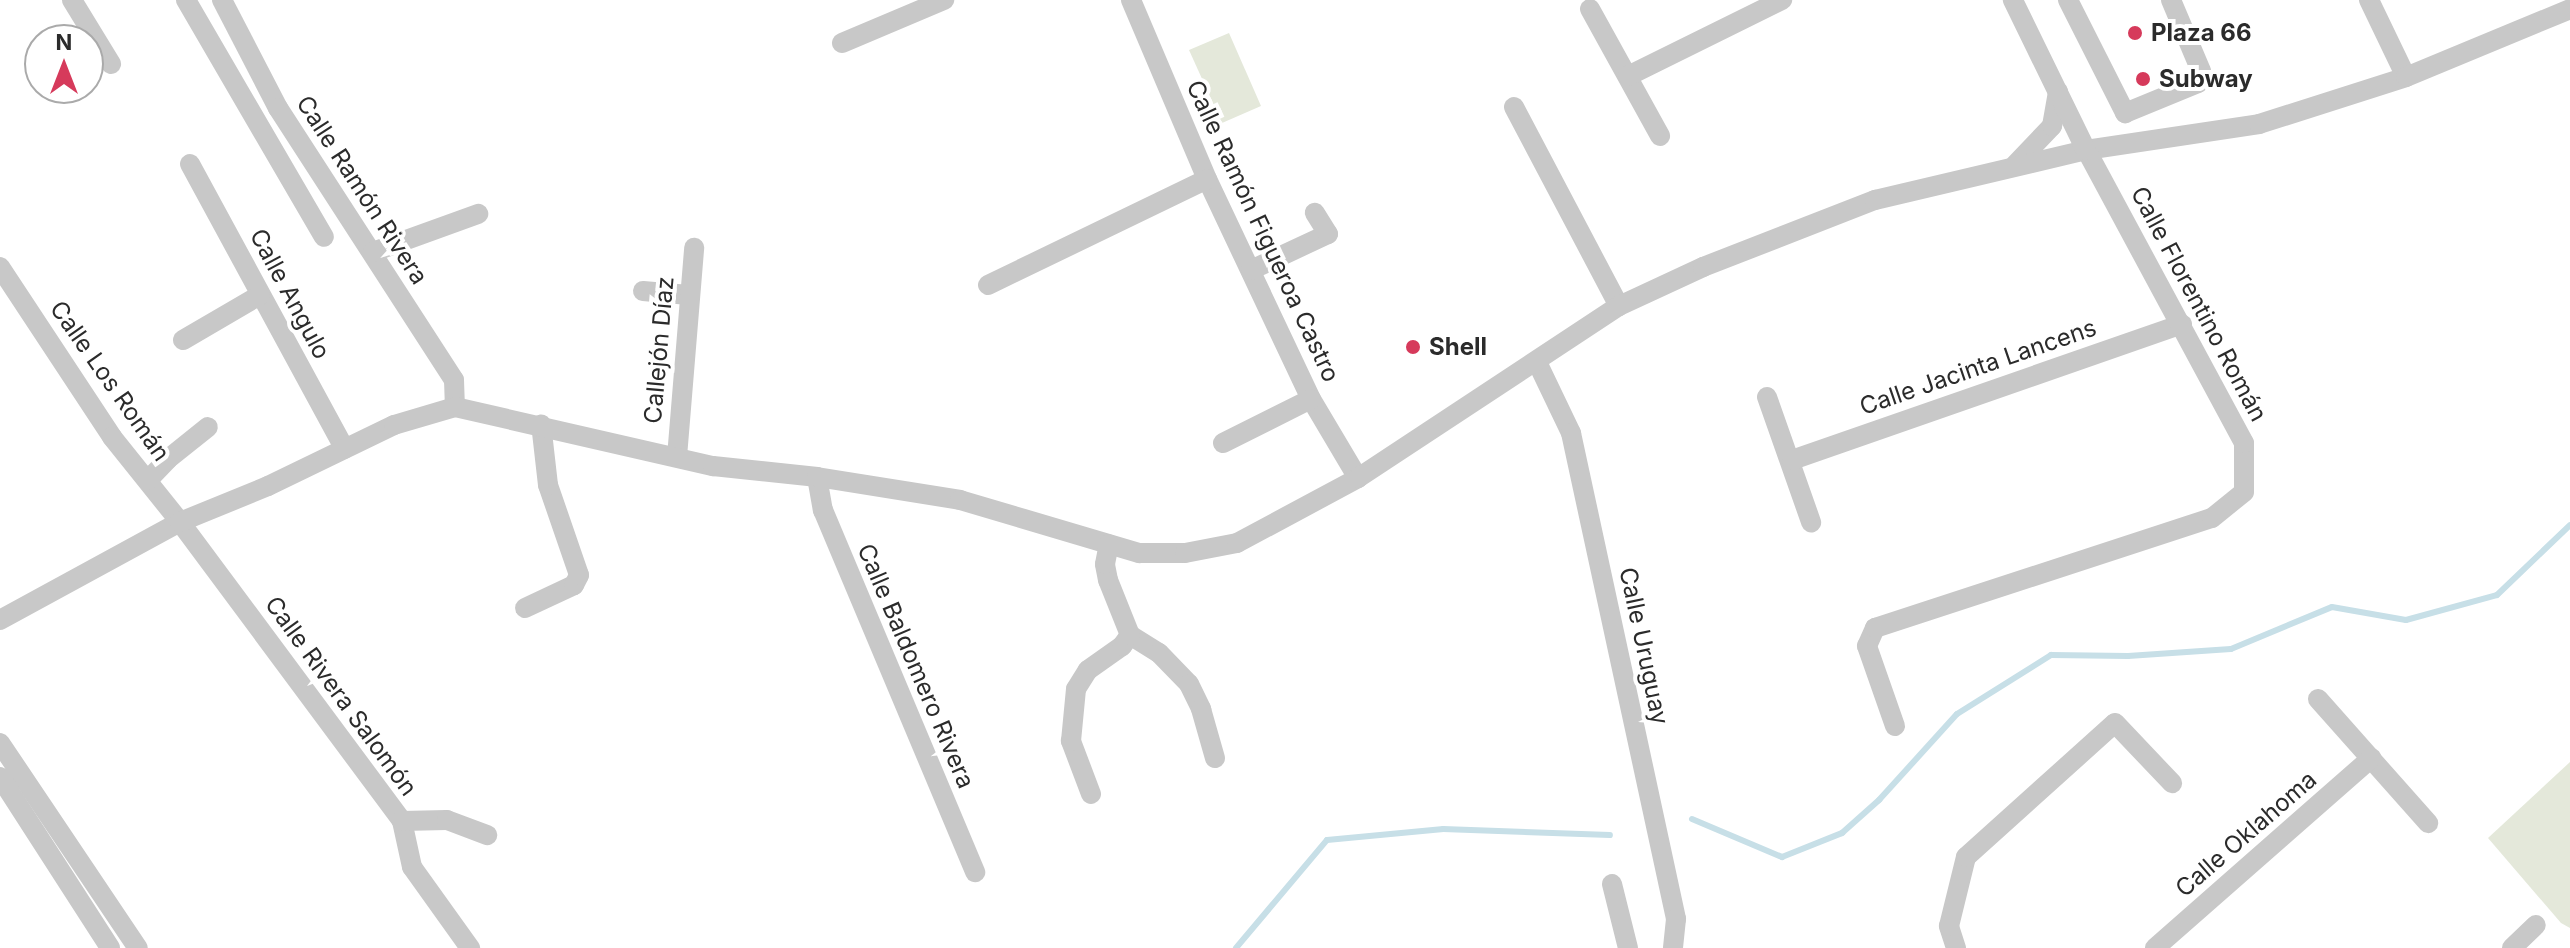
<!DOCTYPE html>
<html>
<head>
<meta charset="utf-8">
<style>
	body { margin:0 }
	#map { position:relative; width:2570px; height:948px; overflow:hidden; background:#fff; font-family:Inter,sans-serif }
	div>[style] { position:absolute }
	.green>* { inset:0; background:#e4e8da }
	.stream>* { height:6px; margin:-3px; padding:0 3px; transform-origin:3px; border-radius:3px; background:#c7dfe7 }
	.minor>* { height:20px; margin:-10px; padding:0 10px; transform-origin:10px; border-radius:10px; background:#c8c8c8 }
	.dots>* { width:22px; height:22px; translate:-50% -50%; box-sizing:border-box; border:4px solid #fff; border-radius:50% }
	span { translate:-50% -50%; white-space:nowrap; text-align:center; line-height:1.15; -webkit-text-stroke:8px #fff; paint-order:stroke }
	.poi-label { font-size:24px; color:#2b2b2b; font-weight:700 }
	.left { translate:0 -50%; text-align:left }
	.street-label { font-size:24px; color:#2b2b2b }
	.north { position:absolute; left:24px; top:24px; width:80px; height:80px; box-sizing:border-box; background:#fff; border:2px solid #aaa; border-radius:50%; rotate:0deg; font-size:22px; font-weight:700; line-height:32px; text-align:center; color:#2b2b2b }
	.north::after { content:''; display:block; margin:auto; width:28px; height:36px; background:#d63a5b; clip-path:polygon(50% 0,100% 100%,50% 72%,0 100%) }
</style>
</head>
<body>
<div id="map">
	<div class="green">
		<i style="clip-path:polygon(1229px 33px,1261px 106px,1222px 123px,1189px 50px)"></i>
		<i style="clip-path:polygon(2570px 762px,2570px 928px,2561px 923px,2488px 838px)"></i>
	</div>
	<div class="stream">
		<i style="left:1692px;top:819px;width:98px;rotate:22.9deg"></i>
		<i style="left:1782px;top:857px;width:65px;rotate:-21.8deg"></i>
		<i style="left:1842px;top:833px;width:50px;rotate:-41.7deg"></i>
		<i style="left:1879px;top:800px;width:116px;rotate:-47.8deg"></i>
		<i style="left:1957px;top:714px;width:111px;rotate:-32.1deg"></i>
		<i style="left:2051px;top:655px;width:77px;rotate:0.7deg"></i>
		<i style="left:2128px;top:656px;width:103px;rotate:-3.9deg"></i>
		<i style="left:2231px;top:649px;width:109px;rotate:-22.6deg"></i>
		<i style="left:2332px;top:607px;width:75px;rotate:10deg"></i>
		<i style="left:2406px;top:620px;width:94px;rotate:-15.4deg"></i>
		<i style="left:2497px;top:595px;width:101px;rotate:-43.8deg"></i>
		<i style="left:1236px;top:948px;width:141px;rotate:-49.9deg"></i>
		<i style="left:1327px;top:840px;width:117px;rotate:-5.4deg"></i>
		<i style="left:1443px;top:829px;width:167px;rotate:2.1deg"></i>
	</div>
	<div class="minor">
		<i style="left:72px;top:0;width:75px;rotate:58.6deg"></i>
		<i style="left:186px;top:0;width:274px;rotate:59.8deg"></i>
		<i style="left:222px;top:0;width:122px;rotate:62.6deg"></i>
		<i style="left:278px;top:108px;width:324px;rotate:57.1deg"></i>
		<i style="left:454px;top:380px;width:27px;rotate:88deg"></i>
		<i style="left:1131px;top:0;width:194px;rotate:67deg"></i>
		<i style="left:1207px;top:179px;width:243px;rotate:64.7deg"></i>
		<i style="left:1311px;top:399px;width:92px;rotate:59.3deg"></i>
		<i style="left:2068px;top:0;width:127px;rotate:63.2deg"></i>
		<i style="left:2125px;top:113px;width:79px;rotate:-22.3deg"></i>
		<i style="left:2198px;top:83px;width:12px;rotate:-76deg"></i>
		<i style="left:2201px;top:71px;width:77px;rotate:-112.9deg"></i>
		<i style="left:2369px;top:0;width:85px;rotate:64.3deg"></i>
		<i style="left:1590px;top:9px;width:145px;rotate:61.1deg"></i>
		<i style="left:842px;top:43px;width:111px;rotate:-22.9deg"></i>
		<i style="left:1628px;top:76px;width:172px;rotate:-26.3deg"></i>
		<i style="left:1514px;top:107px;width:225px;rotate:62.2deg"></i>
		<i style="left:190px;top:164px;width:324px;rotate:61.5deg"></i>
		<i style="left:2015px;top:165px;width:54px;rotate:-46.5deg"></i>
		<i style="left:2052px;top:126px;width:35px;rotate:-80deg"></i>
		<i style="left:373px;top:252px;width:112px;rotate:-19.9deg"></i>
		<i style="left:0;top:267px;width:204px;rotate:56.6deg"></i>
		<i style="left:112px;top:437px;width:109px;rotate:51.3deg"></i>
		<i style="left:180px;top:522px;width:372px;rotate:53.4deg"></i>
		<i style="left:402px;top:821px;width:47px;rotate:77.7deg"></i>
		<i style="left:412px;top:867px;width:100px;rotate:54.4deg"></i>
		<i style="left:1251px;top:270px;width:85px;rotate:-25.1deg"></i>
		<i style="left:1328px;top:234px;width:25px;rotate:-122deg"></i>
		<i style="left:988px;top:285px;width:243px;rotate:-25.8deg"></i>
		<i style="left:643px;top:291px;width:46px;rotate:5deg"></i>
		<i style="left:183px;top:340px;width:89px;rotate:-30.3deg"></i>
		<i style="left:1537px;top:362px;width:79px;rotate:64.4deg"></i>
		<i style="left:1571px;top:433px;width:497px;rotate:77.8deg"></i>
		<i style="left:1676px;top:919px;width:29px;rotate:96deg"></i>
		<i style="left:1767px;top:397px;width:133px;rotate:70.6deg"></i>
		<i style="left:1223px;top:443px;width:98px;rotate:-26.6deg"></i>
		<i style="left:677px;top:457px;width:210px;rotate:-85.3deg"></i>
		<i style="left:1792px;top:460px;width:413px;rotate:-19.2deg"></i>
		<i style="left:817px;top:477px;width:34px;rotate:80deg"></i>
		<i style="left:823px;top:510px;width:393px;rotate:67.2deg"></i>
		<i style="left:148px;top:480px;width:29px;rotate:-46deg"></i>
		<i style="left:168px;top:459px;width:51px;rotate:-38.7deg"></i>
		<i style="left:525px;top:608px;width:54px;rotate:-25.1deg"></i>
		<i style="left:574px;top:585px;width:11px;rotate:-63deg"></i>
		<i style="left:579px;top:575px;width:95px;rotate:-109deg"></i>
		<i style="left:548px;top:485px;width:61px;rotate:-96.5deg"></i>
		<i style="left:0;top:620px;width:205px;rotate:-28.6deg"></i>
		<i style="left:180px;top:522px;width:95px;rotate:-22.2deg"></i>
		<i style="left:268px;top:486px;width:140px;rotate:-25.8deg"></i>
		<i style="left:394px;top:425px;width:64px;rotate:-16.4deg"></i>
		<i style="left:455px;top:407px;width:265px;rotate:12.9deg"></i>
		<i style="left:713px;top:466px;width:105px;rotate:6deg"></i>
		<i style="left:817px;top:477px;width:145px;rotate:9.1deg"></i>
		<i style="left:960px;top:500px;width:187px;rotate:16.5deg"></i>
		<i style="left:1139px;top:553px;width:46px"></i>
		<i style="left:1185px;top:553px;width:53px;rotate:-10.9deg"></i>
		<i style="left:1237px;top:543px;width:137px;rotate:-28.2deg"></i>
		<i style="left:1358px;top:478px;width:313px;rotate:-33.4deg"></i>
		<i style="left:1619px;top:306px;width:93px;rotate:-24.9deg"></i>
		<i style="left:1703px;top:267px;width:185px;rotate:-21.3deg"></i>
		<i style="left:1875px;top:200px;width:217px;rotate:-13.3deg"></i>
		<i style="left:2086px;top:150px;width:175px;rotate:-8.5deg"></i>
		<i style="left:2259px;top:124px;width:154px;rotate:-17.7deg"></i>
		<i style="left:2406px;top:77px;width:178px;rotate:-22.5deg"></i>
		<i style="left:1130px;top:635px;width:34px;rotate:32deg"></i>
		<i style="left:1159px;top:653px;width:43px;rotate:45.9deg"></i>
		<i style="left:1189px;top:684px;width:28px;rotate:64deg"></i>
		<i style="left:1201px;top:709px;width:51px;rotate:74.1deg"></i>
		<i style="left:2318px;top:699px;width:166px;rotate:48.4deg"></i>
		<i style="left:1895px;top:726px;width:85px;rotate:-109.3deg"></i>
		<i style="left:1867px;top:646px;width:20px;rotate:-66deg"></i>
		<i style="left:1875px;top:628px;width:354px;rotate:-18.1deg"></i>
		<i style="left:2212px;top:518px;width:41px;rotate:-39.1deg"></i>
		<i style="left:2244px;top:492px;width:49px;rotate:-90deg"></i>
		<i style="left:2244px;top:443px;width:333px;rotate:-118.3deg"></i>
		<i style="left:2086px;top:150px;width:167px;rotate:-116deg"></i>
		<i style="left:0;top:743px;width:247px;rotate:56.1deg"></i>
		<i style="left:0;top:777px;width:203px;rotate:57.2deg"></i>
		<i style="left:1091px;top:794px;width:57px;rotate:-110.7deg"></i>
		<i style="left:1071px;top:741px;width:52px;rotate:-84.5deg"></i>
		<i style="left:1076px;top:689px;width:22px;rotate:-58deg"></i>
		<i style="left:1088px;top:670px;width:42px;rotate:-35.2deg"></i>
		<i style="left:1122px;top:646px;width:14px;rotate:-54deg"></i>
		<i style="left:1130px;top:635px;width:59px;rotate:-111.8deg"></i>
		<i style="left:1108px;top:580px;width:16px;rotate:-101deg"></i>
		<i style="left:1105px;top:564px;width:20px;rotate:-79deg"></i>
		<i style="left:402px;top:821px;width:45px;rotate:-1.3deg"></i>
		<i style="left:447px;top:820px;width:43px;rotate:20.6deg"></i>
		<i style="left:1612px;top:884px;width:66px;rotate:76deg"></i>
		<i style="left:1956px;top:948px;width:23px;rotate:-108deg"></i>
		<i style="left:1949px;top:926px;width:71px;rotate:-76.2deg"></i>
		<i style="left:1966px;top:857px;width:200px;rotate:-42deg"></i>
		<i style="left:2115px;top:723px;width:83px;rotate:46.5deg"></i>
		<i style="left:2155px;top:948px;width:288px;rotate:-41.3deg"></i>
		<i style="left:2512px;top:948px;width:33px;rotate:-44deg"></i>
	</div>
	<div class="dots">
		<i style="left:2135px;top:33px;background:#d63a5b"></i>
		<i style="left:2143px;top:79px;background:#d63a5b"></i>
		<i style="left:1413px;top:347px;background:#d63a5b"></i>
	</div>
	<div class="poi-label">
		<span class="left" style="left:2151px;top:33px">Plaza 66</span>
		<span class="left" style="left:2159px;top:79px">Subway</span>
		<span class="left" style="left:1429px;top:347px">Shell</span>
	</div>
	<div class="street-label">
		<span style="left:362px;top:190px;rotate:57deg">Calle Ramón Rivera</span>
		<span style="left:1263px;top:231px;rotate:65deg">Calle Ramón Figueroa Castro</span>
		<span style="left:290px;top:294px;rotate:62deg">Calle Angulo</span>
		<span style="left:2199px;top:304px;rotate:62deg">Calle Florentino Román</span>
		<span style="left:659px;top:350px;rotate:-85deg">Callejón Díaz</span>
		<span style="left:1978px;top:367px;rotate:-19deg">Calle Jacinta Lancens</span>
		<span style="left:110px;top:381px;rotate:55deg">Calle Los Román</span>
		<span style="left:1644px;top:646px;rotate:78deg">Calle Uruguay</span>
		<span style="left:916px;top:666px;rotate:67deg">Calle Baldomero Rivera</span>
		<span style="left:341px;top:696px;rotate:54deg">Calle Rivera Salomón</span>
		<span style="left:2246px;top:834px;rotate:-41deg">Calle Oklahoma</span>
	</div>
	<div class="north">N</div>
</div>
</body>
</html>
